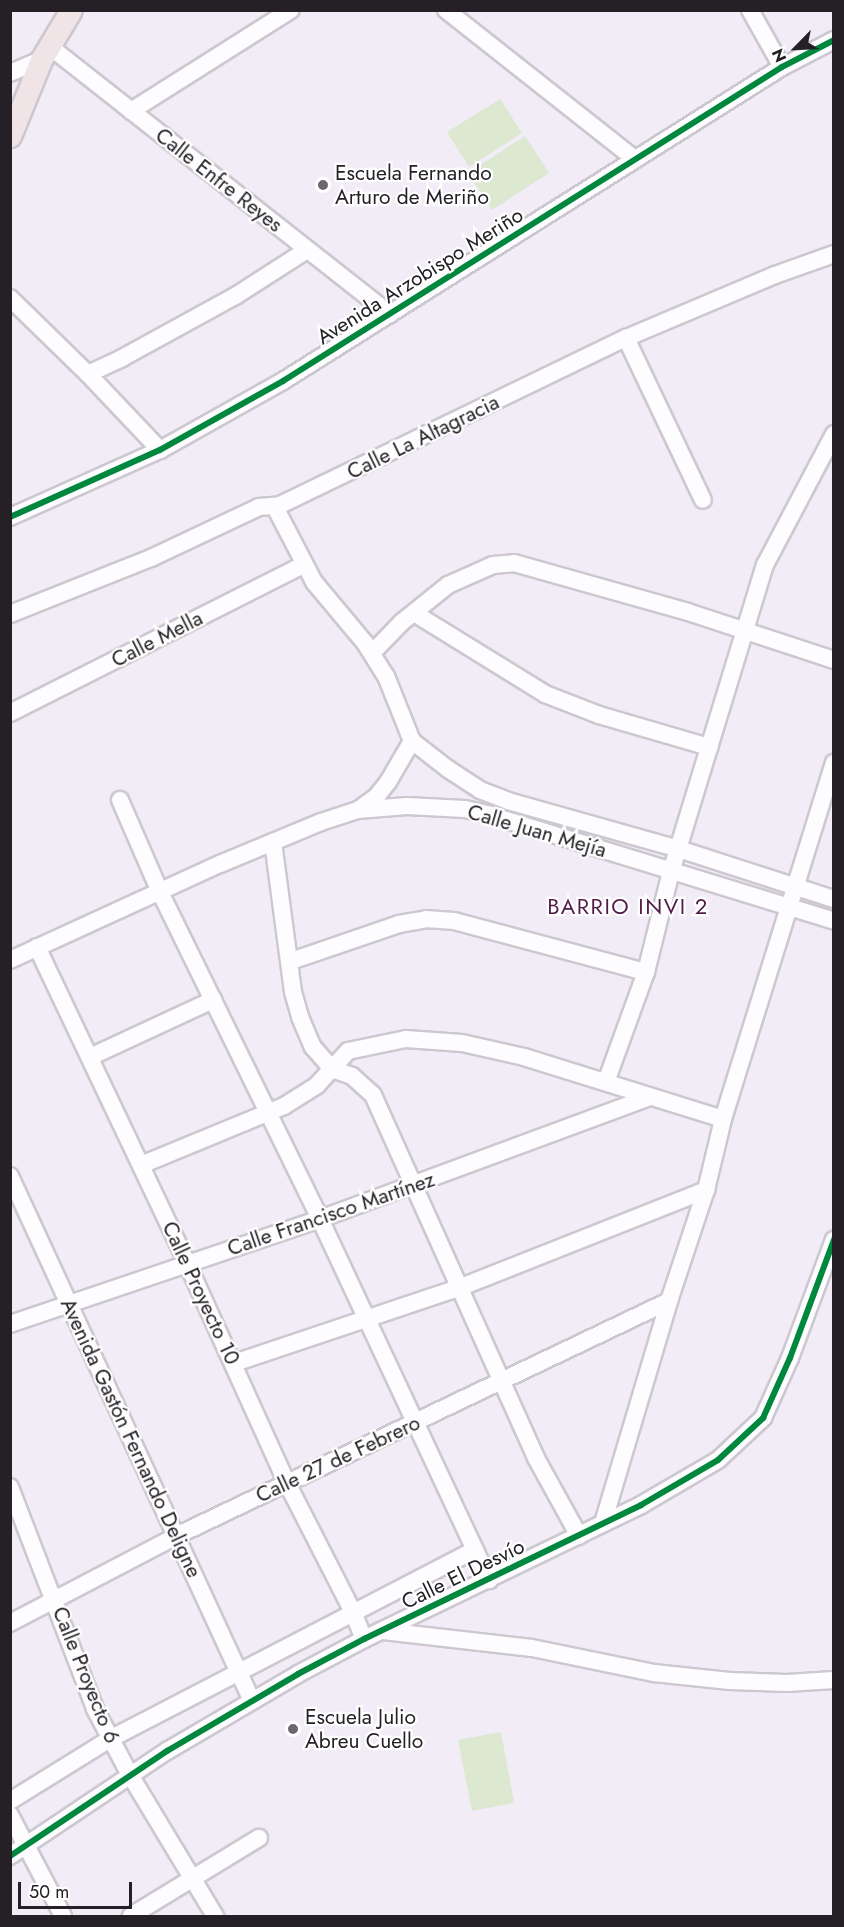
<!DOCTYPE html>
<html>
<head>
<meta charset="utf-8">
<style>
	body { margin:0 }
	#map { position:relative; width:844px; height:1927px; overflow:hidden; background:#f2ecf6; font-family:Jost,sans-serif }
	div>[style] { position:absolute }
	.green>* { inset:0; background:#dce8d0 }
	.roads { filter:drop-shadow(2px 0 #cdc8d0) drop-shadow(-2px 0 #cdc8d0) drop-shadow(0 2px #cdc8d0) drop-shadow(0 -2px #cdc8d0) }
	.minor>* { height:16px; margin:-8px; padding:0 8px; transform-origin:8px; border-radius:8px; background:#fdfcfe }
	.major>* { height:21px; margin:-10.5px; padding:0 10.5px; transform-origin:10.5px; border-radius:10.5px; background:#f0e4e7 }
	.cycleway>* { height:6px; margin:-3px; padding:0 3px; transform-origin:3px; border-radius:3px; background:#00873e }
	.dots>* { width:16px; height:16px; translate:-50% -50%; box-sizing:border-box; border:3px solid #fff; border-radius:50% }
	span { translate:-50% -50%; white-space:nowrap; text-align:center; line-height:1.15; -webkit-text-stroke:4.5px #fff; paint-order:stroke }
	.poi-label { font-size:21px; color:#242026 }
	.left { translate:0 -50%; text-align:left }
	.street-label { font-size:21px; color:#242026 }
	.neighbourhood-label { font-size:22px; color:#511b47; letter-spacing:1.5px }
	.frame { position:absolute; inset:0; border:12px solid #242026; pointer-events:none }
	.north { position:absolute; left:766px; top:18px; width:60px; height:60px; -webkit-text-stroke:4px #fff; paint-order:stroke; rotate:246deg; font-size:16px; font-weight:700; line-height:24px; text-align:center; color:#242026 }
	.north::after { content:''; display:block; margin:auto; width:21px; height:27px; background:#242026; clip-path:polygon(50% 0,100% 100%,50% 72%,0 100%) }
	.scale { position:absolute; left:18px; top:1882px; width:114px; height:27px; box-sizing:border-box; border:3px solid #242026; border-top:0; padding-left:8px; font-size:18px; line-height:21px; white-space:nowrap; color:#242026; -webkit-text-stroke:4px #fff; paint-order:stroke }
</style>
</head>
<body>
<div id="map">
	<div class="green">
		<i style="clip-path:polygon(500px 99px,522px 133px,469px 167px,447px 132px)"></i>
		<i style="clip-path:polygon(525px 136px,549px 173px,492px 210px,468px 173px)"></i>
		<i style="clip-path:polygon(501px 1732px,514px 1803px,472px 1811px,458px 1740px)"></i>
	</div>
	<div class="roads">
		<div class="minor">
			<i style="left:446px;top:10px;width:241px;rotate:38.3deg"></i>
			<i style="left:750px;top:10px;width:65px;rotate:60.7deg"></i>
			<i style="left:49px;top:46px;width:434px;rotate:38.2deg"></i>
			<i style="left:10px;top:73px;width:34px;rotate:-23deg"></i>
			<i style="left:131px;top:111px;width:189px;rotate:-32.3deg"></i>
			<i style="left:10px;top:298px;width:109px;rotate:44.3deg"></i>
			<i style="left:88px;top:374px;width:38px;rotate:-25deg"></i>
			<i style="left:122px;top:358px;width:131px;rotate:-28.7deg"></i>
			<i style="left:237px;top:295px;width:83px;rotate:-32.7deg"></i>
			<i style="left:626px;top:338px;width:179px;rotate:64.6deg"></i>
			<i style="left:88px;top:374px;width:105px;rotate:46.5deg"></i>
			<i style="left:275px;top:507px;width:85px;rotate:62.5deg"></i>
			<i style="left:314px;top:582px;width:80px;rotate:50.1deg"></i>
			<i style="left:365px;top:643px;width:39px;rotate:58deg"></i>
			<i style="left:386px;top:676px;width:70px;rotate:68.2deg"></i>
			<i style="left:10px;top:517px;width:164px;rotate:-24.1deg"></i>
			<i style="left:160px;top:450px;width:141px;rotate:-29.3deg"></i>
			<i style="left:283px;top:381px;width:590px;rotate:-32.18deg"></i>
			<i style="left:782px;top:67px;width:59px;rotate:-27.4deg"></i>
			<i style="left:414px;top:613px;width:154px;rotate:31.7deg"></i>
			<i style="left:545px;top:694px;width:58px;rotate:21.3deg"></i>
			<i style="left:599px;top:715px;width:115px;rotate:16.2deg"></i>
			<i style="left:10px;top:614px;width:152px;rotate:-21.7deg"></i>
			<i style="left:151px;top:558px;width:119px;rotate:-25.3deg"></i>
			<i style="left:259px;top:507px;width:21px;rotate:-5deg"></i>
			<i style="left:280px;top:505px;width:384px;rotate:-25.8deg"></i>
			<i style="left:626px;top:338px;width:162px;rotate:-22.9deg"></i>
			<i style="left:775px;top:275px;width:63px;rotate:-19.6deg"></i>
			<i style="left:372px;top:653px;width:43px;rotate:-45.9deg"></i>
			<i style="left:402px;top:622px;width:59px;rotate:-38.8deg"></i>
			<i style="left:448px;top:585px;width:49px;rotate:-24deg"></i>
			<i style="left:493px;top:565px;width:21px;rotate:-5deg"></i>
			<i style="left:514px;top:563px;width:181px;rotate:15.7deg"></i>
			<i style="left:688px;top:612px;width:154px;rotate:18.2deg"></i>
			<i style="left:10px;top:713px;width:328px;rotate:-26.8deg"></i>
			<i style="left:412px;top:741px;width:46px;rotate:37.9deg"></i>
			<i style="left:448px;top:769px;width:38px;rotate:33deg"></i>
			<i style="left:480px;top:790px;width:30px;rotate:21deg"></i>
			<i style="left:508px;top:801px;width:178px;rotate:15.7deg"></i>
			<i style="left:679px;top:849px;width:163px;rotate:17.9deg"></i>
			<i style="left:120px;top:800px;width:100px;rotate:66.5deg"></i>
			<i style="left:160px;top:892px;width:364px;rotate:63.9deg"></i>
			<i style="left:320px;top:1219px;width:399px;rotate:64.9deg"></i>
			<i style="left:358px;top:810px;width:24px;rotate:-36deg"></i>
			<i style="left:377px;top:796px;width:18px;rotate:-52deg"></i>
			<i style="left:388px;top:782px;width:48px;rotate:-59.7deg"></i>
			<i style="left:273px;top:842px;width:151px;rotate:82.4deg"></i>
			<i style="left:293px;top:992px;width:26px;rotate:74deg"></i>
			<i style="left:300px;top:1017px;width:33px;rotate:67deg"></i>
			<i style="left:313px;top:1047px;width:29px;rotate:49deg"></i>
			<i style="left:332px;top:1069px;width:21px;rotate:19deg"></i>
			<i style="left:352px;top:1076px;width:28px;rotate:42deg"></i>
			<i style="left:373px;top:1095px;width:398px;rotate:65.8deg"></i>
			<i style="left:536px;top:1458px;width:89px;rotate:61.1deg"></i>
			<i style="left:37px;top:947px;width:350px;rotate:64.6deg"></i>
			<i style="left:187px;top:1263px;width:242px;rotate:65.6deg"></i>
			<i style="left:287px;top:1483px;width:145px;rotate:62.9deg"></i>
			<i style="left:353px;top:1612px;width:29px;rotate:68deg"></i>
			<i style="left:10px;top:960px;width:231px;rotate:-24.6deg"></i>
			<i style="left:220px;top:864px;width:109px;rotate:-22.6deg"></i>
			<i style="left:321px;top:822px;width:39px;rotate:-18deg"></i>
			<i style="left:358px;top:810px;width:49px;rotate:-4.7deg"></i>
			<i style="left:407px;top:806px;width:58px;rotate:3deg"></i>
			<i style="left:465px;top:809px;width:26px;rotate:13deg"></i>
			<i style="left:490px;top:815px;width:360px;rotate:17.1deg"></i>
			<i style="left:291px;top:961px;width:114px;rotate:-18.9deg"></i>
			<i style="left:399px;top:924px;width:27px;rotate:-10deg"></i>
			<i style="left:426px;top:919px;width:28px;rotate:4deg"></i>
			<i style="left:454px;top:921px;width:199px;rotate:14.9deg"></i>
			<i style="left:90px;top:1057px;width:136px;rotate:-24.9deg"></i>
			<i style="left:606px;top:1082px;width:117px;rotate:-70deg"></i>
			<i style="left:646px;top:972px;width:103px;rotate:-76deg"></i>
			<i style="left:671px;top:872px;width:321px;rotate:-73deg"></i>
			<i style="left:765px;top:565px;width:148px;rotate:-62.2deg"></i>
			<i style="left:141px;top:1165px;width:155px;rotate:-22.4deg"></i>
			<i style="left:284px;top:1106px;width:39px;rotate:-32deg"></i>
			<i style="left:317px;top:1085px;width:46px;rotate:-47.6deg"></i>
			<i style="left:348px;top:1051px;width:59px;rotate:-11.7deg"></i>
			<i style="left:406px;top:1039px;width:56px;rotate:4.1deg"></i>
			<i style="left:462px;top:1043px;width:64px;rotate:12.7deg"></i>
			<i style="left:524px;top:1057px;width:208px;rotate:17.3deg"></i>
			<i style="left:10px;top:1176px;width:578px;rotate:65.25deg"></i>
			<i style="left:10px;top:1324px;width:327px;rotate:-18.7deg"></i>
			<i style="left:320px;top:1219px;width:351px;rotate:-20.3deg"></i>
			<i style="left:234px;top:1363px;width:239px;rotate:-18.5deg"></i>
			<i style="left:461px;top:1287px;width:264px;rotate:-21.6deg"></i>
			<i style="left:10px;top:1487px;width:238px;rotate:69deg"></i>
			<i style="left:95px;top:1709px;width:75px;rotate:62.1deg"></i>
			<i style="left:130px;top:1775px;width:165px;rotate:58.9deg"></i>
			<i style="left:603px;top:1523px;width:232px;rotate:-73.4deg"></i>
			<i style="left:669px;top:1301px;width:117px;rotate:-71.6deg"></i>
			<i style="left:706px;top:1190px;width:73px;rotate:-76.5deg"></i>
			<i style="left:723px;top:1119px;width:373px;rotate:-72.7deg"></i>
			<i style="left:10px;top:1623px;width:190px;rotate:-27.6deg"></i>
			<i style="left:178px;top:1535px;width:544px;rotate:-25.48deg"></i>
			<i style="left:383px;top:1631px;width:150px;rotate:6.5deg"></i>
			<i style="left:532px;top:1648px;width:125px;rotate:11.6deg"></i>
			<i style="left:654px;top:1673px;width:76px;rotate:6deg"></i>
			<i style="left:730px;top:1681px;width:57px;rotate:2deg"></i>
			<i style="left:787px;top:1683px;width:47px;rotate:-3.7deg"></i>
			<i style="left:10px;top:1801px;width:118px;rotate:-31.8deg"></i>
			<i style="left:110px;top:1739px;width:411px;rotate:-27.4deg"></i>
			<i style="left:10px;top:1815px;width:114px;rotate:62.3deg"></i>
			<i style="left:10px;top:1856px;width:189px;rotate:-33.8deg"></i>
			<i style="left:167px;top:1751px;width:152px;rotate:-30.4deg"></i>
			<i style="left:298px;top:1674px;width:75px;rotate:-27.9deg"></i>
			<i style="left:364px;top:1639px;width:308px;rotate:-25.8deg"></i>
			<i style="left:641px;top:1505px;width:89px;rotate:-30.3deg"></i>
			<i style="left:718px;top:1460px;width:62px;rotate:-43deg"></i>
			<i style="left:763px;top:1418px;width:66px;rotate:-65.8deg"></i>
			<i style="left:790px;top:1358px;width:126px;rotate:-69.6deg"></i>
			<i style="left:131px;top:1916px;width:150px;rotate:-31.4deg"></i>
		</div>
		<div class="major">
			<i style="left:10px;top:136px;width:82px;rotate:-67.8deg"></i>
			<i style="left:41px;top:60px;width:58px;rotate:-59deg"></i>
		</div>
	</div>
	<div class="cycleway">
		<i style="left:10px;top:517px;width:164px;rotate:-24.1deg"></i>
		<i style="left:160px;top:450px;width:141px;rotate:-29.3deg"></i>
		<i style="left:283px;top:381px;width:590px;rotate:-32.18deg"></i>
		<i style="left:782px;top:67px;width:59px;rotate:-27.4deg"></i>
		<i style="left:10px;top:1856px;width:189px;rotate:-33.8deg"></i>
		<i style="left:167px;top:1751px;width:152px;rotate:-30.4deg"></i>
		<i style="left:298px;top:1674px;width:75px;rotate:-27.9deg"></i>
		<i style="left:364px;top:1639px;width:308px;rotate:-25.8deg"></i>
		<i style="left:641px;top:1505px;width:89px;rotate:-30.3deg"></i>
		<i style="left:718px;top:1460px;width:62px;rotate:-43deg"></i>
		<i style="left:763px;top:1418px;width:66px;rotate:-65.8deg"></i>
		<i style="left:790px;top:1358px;width:126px;rotate:-69.6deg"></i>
	</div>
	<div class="dots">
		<i style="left:323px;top:185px;background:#6c676f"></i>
		<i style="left:293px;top:1729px;background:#6c676f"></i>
	</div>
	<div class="poi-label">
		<span class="left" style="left:335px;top:185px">Escuela Fernando<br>Arturo de Meriño</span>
		<span class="left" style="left:305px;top:1729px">Escuela Julio<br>Abreu Cuello</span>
	</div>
	<div class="street-label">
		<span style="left:219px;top:180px;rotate:38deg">Calle Enfre Reyes</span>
		<span style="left:420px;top:276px;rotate:-32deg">Avenida Arzobispo Meriño</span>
		<span style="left:423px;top:437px;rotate:-26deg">Calle La Altagracia</span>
		<span style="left:157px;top:639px;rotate:-27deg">Calle Mella</span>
		<span style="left:537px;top:831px;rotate:16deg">Calle Juan Mejía</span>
		<span style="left:331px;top:1214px;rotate:-19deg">Calle Francisco Martínez</span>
		<span style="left:201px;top:1293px;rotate:65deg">Calle Proyecto 10</span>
		<span style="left:131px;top:1438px;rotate:65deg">Avenida Gastón Fernando Deligne</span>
		<span style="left:338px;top:1459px;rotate:-25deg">Calle 27 de Febrero</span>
		<span style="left:463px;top:1574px;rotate:-26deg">Calle El Desvío</span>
		<span style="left:86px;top:1675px;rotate:68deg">Calle Proyecto 6</span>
	</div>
	<div class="neighbourhood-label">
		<span style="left:628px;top:907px">BARRIO INVI 2</span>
	</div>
	<div class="frame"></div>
	<div class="north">N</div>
	<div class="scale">50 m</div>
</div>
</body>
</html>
